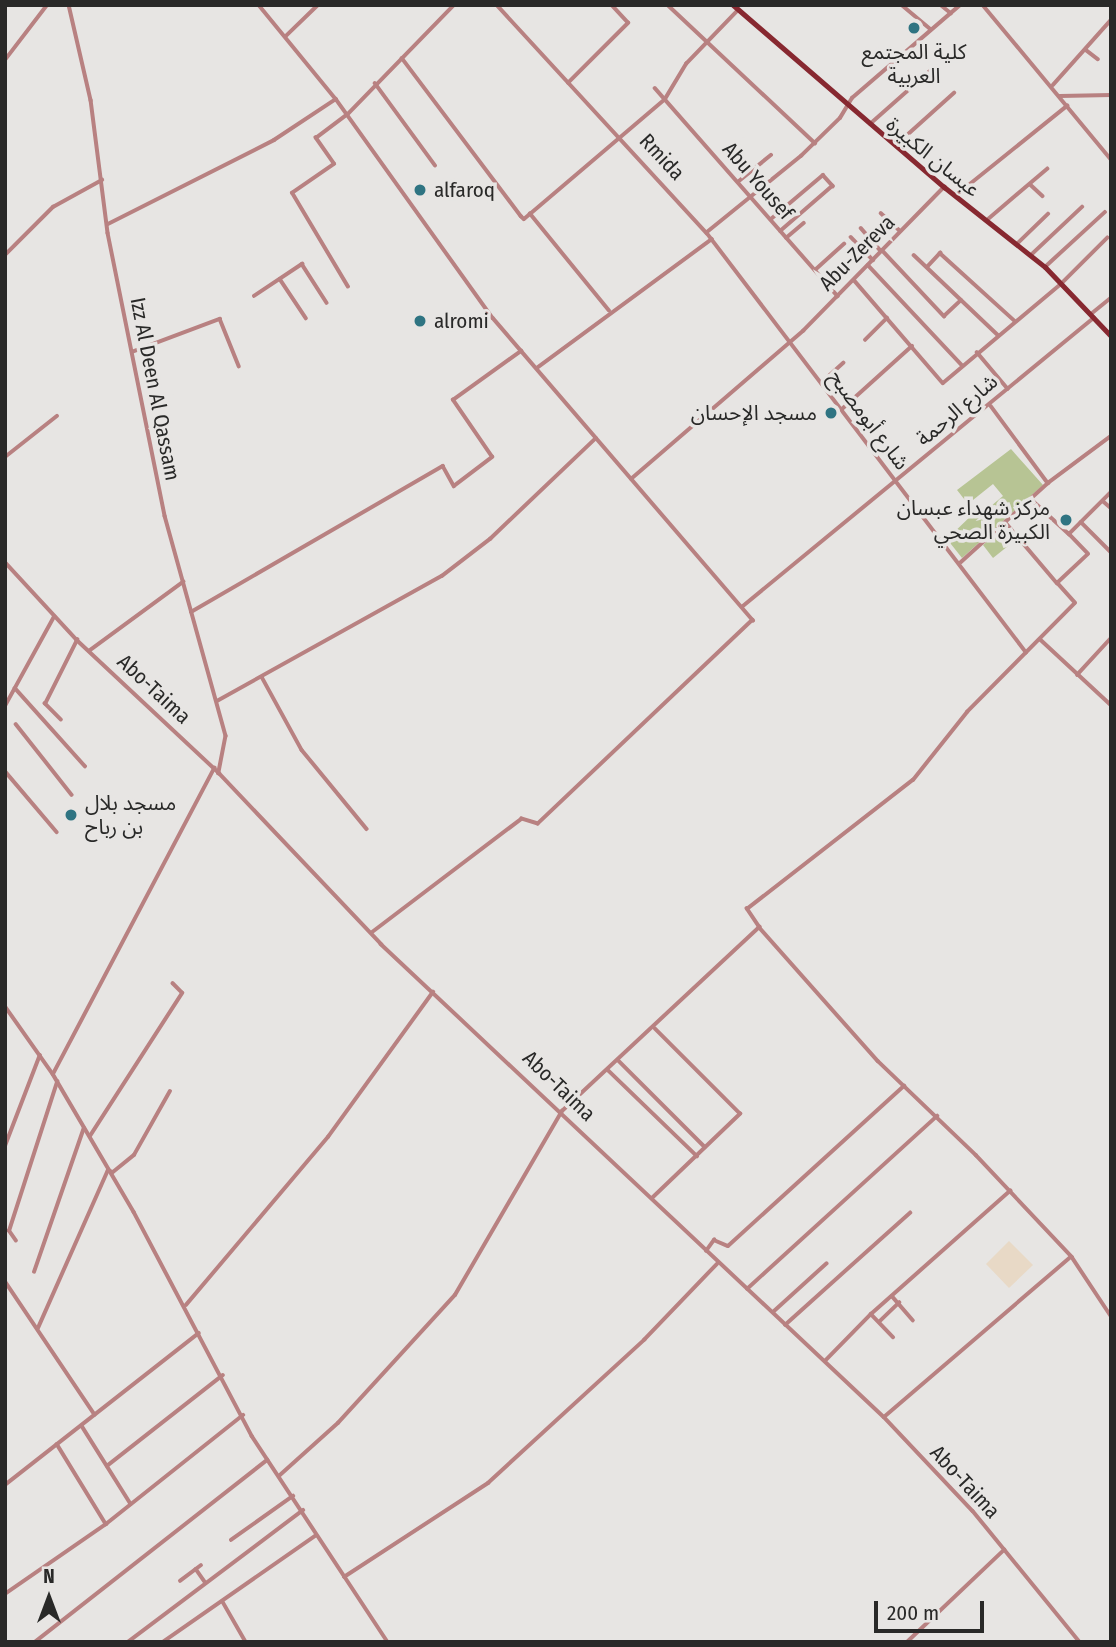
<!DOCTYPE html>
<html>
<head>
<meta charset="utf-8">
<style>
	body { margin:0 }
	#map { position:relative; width:1116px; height:1647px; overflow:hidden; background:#e7e5e3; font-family:"Fira Sans Condensed","Noto Sans Arabic",sans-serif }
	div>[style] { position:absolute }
	.education>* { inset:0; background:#e8d9c6 }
	.green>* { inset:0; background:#b7c494 }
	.minor>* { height:3.5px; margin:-1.75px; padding:0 1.75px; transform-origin:1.75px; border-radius:1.75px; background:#b88181 }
	.major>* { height:5px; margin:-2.5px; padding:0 2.5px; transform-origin:2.5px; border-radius:2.5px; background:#872830 }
	.dots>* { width:19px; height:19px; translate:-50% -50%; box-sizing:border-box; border:4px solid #e7e5e3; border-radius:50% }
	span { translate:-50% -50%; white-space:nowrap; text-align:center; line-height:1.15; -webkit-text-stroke:7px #e7e5e3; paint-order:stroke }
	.poi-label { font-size:21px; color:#292928 }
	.left { translate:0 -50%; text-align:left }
	.right { translate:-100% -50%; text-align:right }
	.street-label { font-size:21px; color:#292928 }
	.frame { position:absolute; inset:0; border:7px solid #292928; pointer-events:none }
	.north { position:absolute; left:14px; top:1563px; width:70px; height:70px; -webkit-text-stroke:5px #e7e5e3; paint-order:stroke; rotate:0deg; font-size:19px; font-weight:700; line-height:28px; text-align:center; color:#292928 }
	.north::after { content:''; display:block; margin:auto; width:24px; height:32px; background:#292928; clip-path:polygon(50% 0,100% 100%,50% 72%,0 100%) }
	.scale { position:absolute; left:874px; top:1601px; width:110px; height:32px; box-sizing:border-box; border:4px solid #292928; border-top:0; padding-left:9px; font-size:21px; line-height:24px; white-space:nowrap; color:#292928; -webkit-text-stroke:5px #e7e5e3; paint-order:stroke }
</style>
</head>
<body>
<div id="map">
	<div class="education">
		<i style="clip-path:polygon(1009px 1241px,1033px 1265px,1009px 1288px,986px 1264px)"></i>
	</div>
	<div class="green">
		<i style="clip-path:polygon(1011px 449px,1043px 485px,962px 558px,947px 539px,975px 512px,979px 516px,1003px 496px,993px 484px,968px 504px,957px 490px)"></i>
		<i style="clip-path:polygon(1004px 527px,1018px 538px,993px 558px,983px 545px)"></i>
	</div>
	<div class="minor">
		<i style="left:69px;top:5px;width:98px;rotate:77deg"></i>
		<i style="left:91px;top:100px;width:134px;rotate:82.7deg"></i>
		<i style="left:108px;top:233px;width:289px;rotate:78.6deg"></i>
		<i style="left:165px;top:516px;width:228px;rotate:74.5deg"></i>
		<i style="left:226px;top:736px;width:38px;rotate:101deg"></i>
		<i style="left:259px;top:5px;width:122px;rotate:50.7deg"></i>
		<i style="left:336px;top:99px;width:269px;rotate:54.4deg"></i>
		<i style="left:493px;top:318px;width:399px;rotate:49.3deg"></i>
		<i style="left:753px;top:620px;width:296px;rotate:136.5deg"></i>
		<i style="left:538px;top:824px;width:17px;rotate:-163deg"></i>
		<i style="left:522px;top:819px;width:188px;rotate:142.8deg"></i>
		<i style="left:497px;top:5px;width:310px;rotate:47.4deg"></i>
		<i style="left:707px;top:233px;width:527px;rotate:52.72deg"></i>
		<i style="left:668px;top:5px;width:202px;rotate:43.2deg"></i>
		<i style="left:902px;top:5px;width:38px;rotate:40deg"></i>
		<i style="left:941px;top:5px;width:13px;rotate:39deg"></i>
		<i style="left:983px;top:5px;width:200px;rotate:50.3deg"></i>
		<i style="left:286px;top:36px;width:45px;rotate:-44.1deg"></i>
		<i style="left:1086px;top:50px;width:15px;rotate:37deg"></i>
		<i style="left:402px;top:58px;width:198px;rotate:53deg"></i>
		<i style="left:521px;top:216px;width:4px;rotate:45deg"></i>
		<i style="left:524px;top:219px;width:8px;rotate:-40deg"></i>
		<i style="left:5px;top:60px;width:69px;rotate:-52.6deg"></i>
		<i style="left:375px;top:83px;width:102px;rotate:53.8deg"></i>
		<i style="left:568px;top:83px;width:85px;rotate:-45deg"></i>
		<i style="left:628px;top:23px;width:25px;rotate:-133deg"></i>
		<i style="left:1053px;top:85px;width:87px;rotate:-48.3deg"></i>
		<i style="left:655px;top:88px;width:277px;rotate:48.7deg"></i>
		<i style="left:1060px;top:96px;width:51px;rotate:-1.1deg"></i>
		<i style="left:870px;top:124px;width:81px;rotate:-41.5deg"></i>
		<i style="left:896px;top:145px;width:78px;rotate:-41.9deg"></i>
		<i style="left:739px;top:181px;width:41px;rotate:-39.1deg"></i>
		<i style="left:1031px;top:185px;width:16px;rotate:43deg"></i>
		<i style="left:955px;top:196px;width:144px;rotate:-38.8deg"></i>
		<i style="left:881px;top:213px;width:26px;rotate:43deg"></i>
		<i style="left:771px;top:219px;width:68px;rotate:-40.2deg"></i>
		<i style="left:823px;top:175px;width:15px;rotate:48deg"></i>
		<i style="left:833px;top:186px;width:69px;rotate:139.1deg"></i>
		<i style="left:987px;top:220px;width:79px;rotate:-40.4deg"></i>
		<i style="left:108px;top:224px;width:186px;rotate:-26.8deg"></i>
		<i style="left:274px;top:140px;width:74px;rotate:-33.5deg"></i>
		<i style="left:861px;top:228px;width:30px;rotate:49deg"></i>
		<i style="left:707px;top:232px;width:121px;rotate:-39deg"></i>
		<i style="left:801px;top:156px;width:54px;rotate:-44.3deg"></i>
		<i style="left:840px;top:118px;width:23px;rotate:-59deg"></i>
		<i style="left:852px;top:98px;width:143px;rotate:-40.7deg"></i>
		<i style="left:851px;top:237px;width:32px;rotate:46deg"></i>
		<i style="left:786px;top:238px;width:23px;rotate:-40deg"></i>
		<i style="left:1017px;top:244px;width:43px;rotate:-44.1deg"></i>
		<i style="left:882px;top:250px;width:91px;rotate:46.8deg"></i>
		<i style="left:944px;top:316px;width:23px;rotate:-43deg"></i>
		<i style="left:5px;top:255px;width:68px;rotate:-45deg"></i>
		<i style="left:53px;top:207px;width:56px;rotate:-28.9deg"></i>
		<i style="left:914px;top:255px;width:116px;rotate:43.6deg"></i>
		<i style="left:1031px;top:255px;width:70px;rotate:-43.3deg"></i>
		<i style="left:868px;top:265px;width:137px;rotate:46.8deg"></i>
		<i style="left:928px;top:266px;width:18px;rotate:-47deg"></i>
		<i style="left:940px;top:253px;width:101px;rotate:42.2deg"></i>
		<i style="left:1045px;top:267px;width:81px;rotate:-42.5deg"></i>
		<i style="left:815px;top:270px;width:39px;rotate:-42deg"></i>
		<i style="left:280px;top:279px;width:47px;rotate:56.3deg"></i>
		<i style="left:854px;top:280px;width:136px;rotate:49.2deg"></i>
		<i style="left:943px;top:383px;width:155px;rotate:-40deg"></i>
		<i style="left:1062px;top:283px;width:64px;rotate:-45deg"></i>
		<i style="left:348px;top:287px;width:109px;rotate:-120.8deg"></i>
		<i style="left:292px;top:193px;width:51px;rotate:-34.6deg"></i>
		<i style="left:334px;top:164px;width:32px;rotate:-125deg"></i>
		<i style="left:316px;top:138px;width:39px;rotate:-37deg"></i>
		<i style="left:347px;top:115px;width:153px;rotate:-45.8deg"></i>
		<i style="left:254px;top:296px;width:58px;rotate:-33.7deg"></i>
		<i style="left:302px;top:264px;width:46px;rotate:57.3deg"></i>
		<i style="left:609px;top:311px;width:125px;rotate:-129.2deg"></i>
		<i style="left:530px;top:214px;width:177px;rotate:-40.4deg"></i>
		<i style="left:665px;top:99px;width:41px;rotate:-59deg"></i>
		<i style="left:686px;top:64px;width:75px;rotate:-46.1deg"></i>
		<i style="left:1091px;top:314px;width:26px;rotate:-39deg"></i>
		<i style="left:865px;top:340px;width:31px;rotate:-45deg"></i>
		<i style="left:132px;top:352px;width:94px;rotate:-20.6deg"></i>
		<i style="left:220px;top:319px;width:51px;rotate:68deg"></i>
		<i style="left:977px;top:352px;width:48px;rotate:50deg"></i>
		<i style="left:537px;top:368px;width:217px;rotate:-36.4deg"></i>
		<i style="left:821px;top:383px;width:30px;rotate:-42deg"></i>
		<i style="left:991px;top:406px;width:96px;rotate:53.5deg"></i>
		<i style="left:842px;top:409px;width:94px;rotate:-42deg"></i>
		<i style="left:5px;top:457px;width:66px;rotate:-38.3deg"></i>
		<i style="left:631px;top:479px;width:227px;rotate:-40.7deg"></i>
		<i style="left:803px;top:331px;width:202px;rotate:-45.6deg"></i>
		<i style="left:1031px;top:499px;width:52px;rotate:42.6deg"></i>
		<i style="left:1103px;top:501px;width:11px;rotate:41deg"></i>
		<i style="left:1081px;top:522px;width:42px;rotate:45deg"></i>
		<i style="left:1006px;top:523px;width:79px;rotate:49.6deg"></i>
		<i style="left:5px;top:562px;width:106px;rotate:47.3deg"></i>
		<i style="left:77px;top:640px;width:195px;rotate:43.1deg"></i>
		<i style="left:219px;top:773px;width:236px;rotate:46.5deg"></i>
		<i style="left:381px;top:944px;width:690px;rotate:43.24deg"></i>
		<i style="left:884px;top:1417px;width:129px;rotate:46.6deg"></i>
		<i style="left:973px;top:1511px;width:169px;rotate:50.8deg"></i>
		<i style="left:961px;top:562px;width:118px;rotate:-42.2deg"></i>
		<i style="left:1048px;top:483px;width:79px;rotate:-36.7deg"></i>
		<i style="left:743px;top:606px;width:454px;rotate:-39.4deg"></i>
		<i style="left:191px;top:612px;width:291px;rotate:-30.1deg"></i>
		<i style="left:443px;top:466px;width:23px;rotate:61deg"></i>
		<i style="left:454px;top:486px;width:48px;rotate:-37.3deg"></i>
		<i style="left:492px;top:457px;width:69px;rotate:-124.4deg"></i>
		<i style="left:453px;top:400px;width:84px;rotate:-35.8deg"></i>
		<i style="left:1040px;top:639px;width:97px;rotate:42.9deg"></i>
		<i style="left:89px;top:651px;width:117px;rotate:-36.3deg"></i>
		<i style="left:1077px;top:675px;width:50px;rotate:-47.4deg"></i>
		<i style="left:262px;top:677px;width:83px;rotate:61.3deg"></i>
		<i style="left:302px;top:750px;width:102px;rotate:50.6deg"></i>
		<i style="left:15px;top:688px;width:105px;rotate:48.1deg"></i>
		<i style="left:217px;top:701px;width:257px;rotate:-29.1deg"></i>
		<i style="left:442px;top:576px;width:61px;rotate:-37.6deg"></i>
		<i style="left:490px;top:539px;width:146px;rotate:-43.6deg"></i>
		<i style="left:5px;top:706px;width:102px;rotate:-61.2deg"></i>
		<i style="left:61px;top:720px;width:23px;rotate:-135deg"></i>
		<i style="left:45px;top:704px;width:72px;rotate:-63.4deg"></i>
		<i style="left:16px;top:724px;width:90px;rotate:51.7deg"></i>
		<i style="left:5px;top:771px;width:80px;rotate:49.6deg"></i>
		<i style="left:759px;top:927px;width:179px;rotate:48.4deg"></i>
		<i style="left:878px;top:1061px;width:136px;rotate:43.8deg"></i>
		<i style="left:976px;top:1155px;width:140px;rotate:46.7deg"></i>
		<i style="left:1072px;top:1257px;width:71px;rotate:56.5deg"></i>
		<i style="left:5px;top:1006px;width:83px;rotate:54.8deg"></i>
		<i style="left:53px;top:1074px;width:160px;rotate:59.6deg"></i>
		<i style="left:134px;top:1212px;width:253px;rotate:62.2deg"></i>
		<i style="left:252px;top:1436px;width:247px;rotate:56.6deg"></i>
		<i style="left:618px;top:1060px;width:123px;rotate:45deg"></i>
		<i style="left:608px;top:1070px;width:124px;rotate:44deg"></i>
		<i style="left:53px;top:1074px;width:346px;rotate:-62.2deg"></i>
		<i style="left:90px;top:1136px;width:170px;rotate:-57.2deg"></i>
		<i style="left:182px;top:993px;width:13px;rotate:-135deg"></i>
		<i style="left:5px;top:1146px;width:97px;rotate:-69deg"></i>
		<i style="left:652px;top:1198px;width:122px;rotate:-43.7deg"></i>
		<i style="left:740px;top:1114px;width:120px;rotate:-135deg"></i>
		<i style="left:16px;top:1241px;width:12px;rotate:-125deg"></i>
		<i style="left:9px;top:1231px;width:157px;rotate:-72.1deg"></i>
		<i style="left:706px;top:1251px;width:14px;rotate:-54deg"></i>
		<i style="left:714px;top:1240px;width:15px;rotate:23deg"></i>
		<i style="left:728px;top:1246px;width:238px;rotate:-42.3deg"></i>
		<i style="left:34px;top:1272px;width:152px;rotate:-70.9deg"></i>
		<i style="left:5px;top:1281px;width:161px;rotate:56.1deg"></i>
		<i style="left:747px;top:1289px;width:257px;rotate:-42.3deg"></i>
		<i style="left:892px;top:1296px;width:32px;rotate:49deg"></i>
		<i style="left:186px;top:1305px;width:220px;rotate:-49.8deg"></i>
		<i style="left:328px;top:1137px;width:179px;rotate:-54.1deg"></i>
		<i style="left:773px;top:1312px;width:72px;rotate:-42.2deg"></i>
		<i style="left:871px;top:1314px;width:186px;rotate:-41.5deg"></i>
		<i style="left:879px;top:1322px;width:28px;rotate:-44deg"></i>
		<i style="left:785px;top:1325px;width:168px;rotate:-41.9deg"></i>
		<i style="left:38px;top:1328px;width:173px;rotate:-66.1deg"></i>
		<i style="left:108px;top:1170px;width:5px;rotate:22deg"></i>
		<i style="left:113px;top:1172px;width:27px;rotate:-39deg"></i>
		<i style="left:134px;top:1155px;width:73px;rotate:-60.6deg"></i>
		<i style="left:825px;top:1361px;width:66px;rotate:-45.6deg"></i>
		<i style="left:871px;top:1314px;width:32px;rotate:46deg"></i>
		<i style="left:884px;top:1417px;width:246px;rotate:-40.6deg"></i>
		<i style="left:82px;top:1426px;width:92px;rotate:57.9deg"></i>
		<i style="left:57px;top:1444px;width:94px;rotate:58.5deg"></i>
		<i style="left:107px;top:1466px;width:147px;rotate:-38.1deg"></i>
		<i style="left:280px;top:1475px;width:78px;rotate:-41.9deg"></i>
		<i style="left:338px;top:1423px;width:173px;rotate:-47.6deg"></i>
		<i style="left:455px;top:1295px;width:213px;rotate:-59.8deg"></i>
		<i style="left:562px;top:1111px;width:270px;rotate:-43deg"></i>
		<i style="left:759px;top:927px;width:22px;rotate:-124deg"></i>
		<i style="left:747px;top:909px;width:210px;rotate:-37.9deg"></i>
		<i style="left:913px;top:780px;width:87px;rotate:-51.5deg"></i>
		<i style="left:967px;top:712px;width:153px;rotate:-45.3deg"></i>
		<i style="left:1075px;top:603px;width:27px;rotate:-132deg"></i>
		<i style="left:1057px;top:583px;width:42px;rotate:-43.1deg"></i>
		<i style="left:1088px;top:554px;width:28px;rotate:-134deg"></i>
		<i style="left:1069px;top:534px;width:59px;rotate:-45deg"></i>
		<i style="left:5px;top:1485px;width:246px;rotate:-38.1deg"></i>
		<i style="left:231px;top:1540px;width:76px;rotate:-35.4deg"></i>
		<i style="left:196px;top:1569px;width:16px;rotate:55deg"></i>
		<i style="left:344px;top:1577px;width:172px;rotate:-33.1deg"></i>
		<i style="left:488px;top:1483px;width:212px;rotate:-42.5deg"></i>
		<i style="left:644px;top:1340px;width:105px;rotate:-46.2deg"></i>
		<i style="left:180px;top:1581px;width:26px;rotate:-37deg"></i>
		<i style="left:5px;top:1594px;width:123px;rotate:-34.7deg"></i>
		<i style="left:106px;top:1524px;width:175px;rotate:-38.5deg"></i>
		<i style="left:223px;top:1602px;width:46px;rotate:60.1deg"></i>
		<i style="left:35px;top:1642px;width:295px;rotate:-38.1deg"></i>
		<i style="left:128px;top:1642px;width:219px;rotate:-37deg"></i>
		<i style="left:163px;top:1642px;width:185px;rotate:-34.9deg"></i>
		<i style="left:907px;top:1642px;width:134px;rotate:-43.5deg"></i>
	</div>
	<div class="major">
		<i style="left:733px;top:5px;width:279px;rotate:40.8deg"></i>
		<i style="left:944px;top:187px;width:129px;rotate:38.4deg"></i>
		<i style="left:1045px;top:267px;width:95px;rotate:46.3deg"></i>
	</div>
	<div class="dots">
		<i style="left:914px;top:28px;background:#2f7482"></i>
		<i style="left:420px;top:190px;background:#2f7482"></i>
		<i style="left:420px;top:321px;background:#2f7482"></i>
		<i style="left:831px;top:413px;background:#2f7482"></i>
		<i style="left:1066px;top:520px;background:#2f7482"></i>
		<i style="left:71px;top:815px;background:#2f7482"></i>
	</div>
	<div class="poi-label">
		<span style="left:914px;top:64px">كلية المجتمع<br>العربية</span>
		<span class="left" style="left:434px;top:190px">alfaroq</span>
		<span class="left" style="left:434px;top:321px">alromi</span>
		<span class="right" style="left:817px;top:413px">مسجد الإحسان</span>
		<span class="right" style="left:1050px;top:520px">مركز شهداء عبسان<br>الكبيرة الصحي</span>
		<span class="left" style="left:85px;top:815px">مسجد بلال<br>بن رباح</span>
	</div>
	<div class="street-label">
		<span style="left:662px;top:157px;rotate:47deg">Rmida</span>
		<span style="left:933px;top:157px;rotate:39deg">عبسان الكبيرة</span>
		<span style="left:758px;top:181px;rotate:49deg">Abu Yousef</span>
		<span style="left:857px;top:253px;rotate:-45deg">Abu-Zereva</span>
		<span style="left:155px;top:389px;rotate:79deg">Izz Al Deen Al Qassam</span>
		<span style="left:957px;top:410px;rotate:-40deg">شارع الرحمة</span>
		<span style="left:869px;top:420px;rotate:53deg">شارع أبومصبح</span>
		<span style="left:154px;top:689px;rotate:43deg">Abo-Taima</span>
		<span style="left:559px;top:1086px;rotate:44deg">Abo-Taima</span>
		<span style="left:965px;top:1482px;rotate:47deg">Abo-Taima</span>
	</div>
	<div class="frame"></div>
	<div class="north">N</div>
	<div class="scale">200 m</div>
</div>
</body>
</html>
